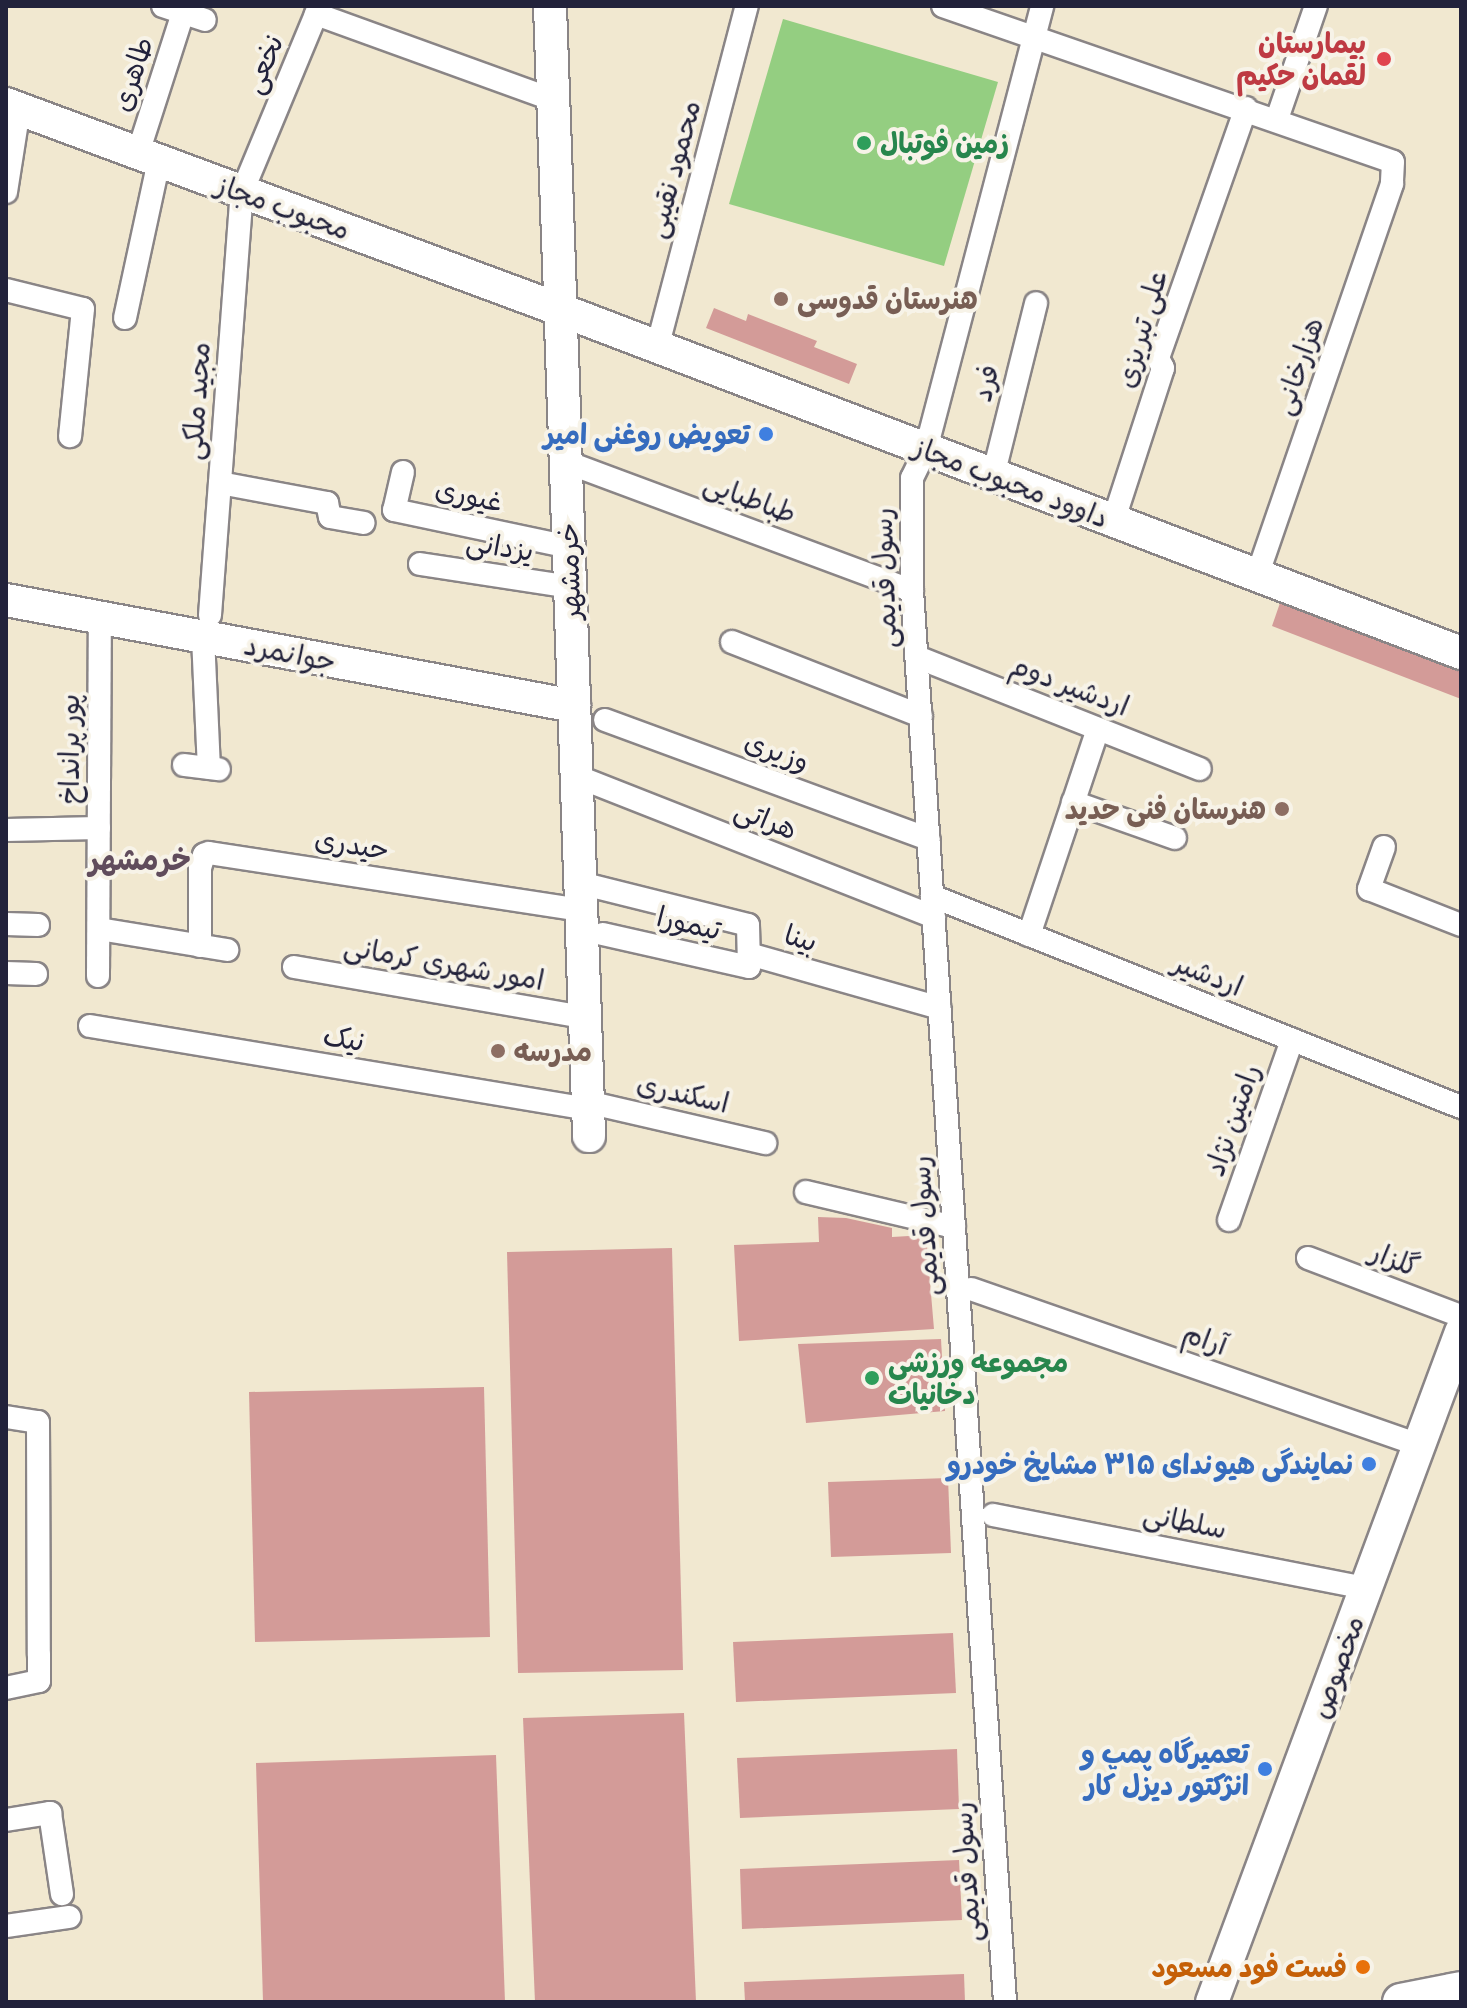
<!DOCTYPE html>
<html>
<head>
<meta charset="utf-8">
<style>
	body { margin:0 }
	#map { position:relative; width:1467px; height:2008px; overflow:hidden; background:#f1e8d0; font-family:Itim,"Playpen Sans Arabic",sans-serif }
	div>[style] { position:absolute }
	.green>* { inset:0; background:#94ce81 }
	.building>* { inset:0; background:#d39b98 }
	.roads { filter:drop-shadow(2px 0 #8a8586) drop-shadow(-2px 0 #8a8586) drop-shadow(0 2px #8a8586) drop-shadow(0 -2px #8a8586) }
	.street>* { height:22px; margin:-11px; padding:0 11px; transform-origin:11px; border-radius:11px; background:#fff }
	.secondary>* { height:32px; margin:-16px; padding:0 16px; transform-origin:16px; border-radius:16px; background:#fff }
	.primary>* { height:36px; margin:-18px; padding:0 18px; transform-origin:18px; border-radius:18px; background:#fff }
	.dots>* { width:22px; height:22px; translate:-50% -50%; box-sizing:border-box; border:4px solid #f7f3e8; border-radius:50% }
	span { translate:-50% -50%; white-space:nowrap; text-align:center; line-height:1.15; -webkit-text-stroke:8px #f7f3e8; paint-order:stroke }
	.health-label { font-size:28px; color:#be3a42; font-weight:700 }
	.right { translate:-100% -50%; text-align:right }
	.street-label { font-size:28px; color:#22223b }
	.leisure-label { font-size:28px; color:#27864d; font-weight:700 }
	.left { translate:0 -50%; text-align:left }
	.education-label { font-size:28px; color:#785e54; font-weight:700 }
	.shop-label { font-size:28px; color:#366cbe; font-weight:700 }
	.food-label { font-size:28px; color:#c56008; font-weight:700 }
	.neighbourhood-label { font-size:30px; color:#604c5c; font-weight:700 }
	.frame { position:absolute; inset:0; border:8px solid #22223b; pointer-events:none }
</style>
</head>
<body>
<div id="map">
	<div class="green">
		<i style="clip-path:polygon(783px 19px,998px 82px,944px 266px,729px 204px)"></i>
	</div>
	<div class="building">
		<i style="clip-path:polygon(714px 308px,746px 321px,748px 314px,817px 341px,814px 347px,857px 364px,849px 384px,706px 328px)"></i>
		<i style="clip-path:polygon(1280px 603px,1461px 671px,1461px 699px,1272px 626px)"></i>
		<i style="clip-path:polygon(818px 1217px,846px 1218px,892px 1228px,892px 1237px,926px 1235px,934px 1329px,739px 1341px,734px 1245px,819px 1242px)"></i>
		<i style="clip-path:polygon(672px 1248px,683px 1670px,518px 1673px,507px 1252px)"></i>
		<i style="clip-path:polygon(941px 1339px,945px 1411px,806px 1423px,798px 1344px)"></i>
		<i style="clip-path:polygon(484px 1387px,490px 1637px,255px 1642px,249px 1392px)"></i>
		<i style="clip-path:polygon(948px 1478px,951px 1553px,831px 1557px,828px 1482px)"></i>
		<i style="clip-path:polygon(953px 1633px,956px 1693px,736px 1702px,733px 1642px)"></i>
		<i style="clip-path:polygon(684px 1713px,696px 2002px,535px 2002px,523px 1718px)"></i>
		<i style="clip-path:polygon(957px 1749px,959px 1809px,740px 1818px,737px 1758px)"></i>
		<i style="clip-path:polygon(496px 1755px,505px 2002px,263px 2002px,256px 1763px)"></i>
		<i style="clip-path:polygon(959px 1860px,962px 1920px,742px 1929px,740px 1869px)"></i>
		<i style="clip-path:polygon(964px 1974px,965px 2002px,745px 2002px,744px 1982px)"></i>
	</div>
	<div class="roads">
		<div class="street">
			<i style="left:163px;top:6px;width:44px;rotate:18.4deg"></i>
			<i style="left:943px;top:6px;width:476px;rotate:19.1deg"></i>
			<i style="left:1393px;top:162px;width:22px;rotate:93deg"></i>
			<i style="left:1392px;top:184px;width:415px;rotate:109deg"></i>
			<i style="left:1277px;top:119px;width:120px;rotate:-71deg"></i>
			<i style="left:138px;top:153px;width:147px;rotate:-72.2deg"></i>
			<i style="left:6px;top:192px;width:84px;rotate:-81.1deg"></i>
			<i style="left:6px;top:290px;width:79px;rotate:13.9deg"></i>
			<i style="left:83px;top:309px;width:128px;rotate:95.8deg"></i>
			<i style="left:125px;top:318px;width:161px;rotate:-77.8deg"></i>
			<i style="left:657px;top:348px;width:354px;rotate:-75.3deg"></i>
			<i style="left:566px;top:462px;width:369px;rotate:20.4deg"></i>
			<i style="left:403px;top:472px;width:39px;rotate:103deg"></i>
			<i style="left:394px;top:510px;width:179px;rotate:11.9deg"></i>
			<i style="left:993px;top:476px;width:178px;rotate:-76deg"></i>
			<i style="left:220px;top:483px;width:109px;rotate:10.6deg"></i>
			<i style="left:327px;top:503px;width:14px;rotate:78deg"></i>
			<i style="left:330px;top:517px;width:34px;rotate:10deg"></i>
			<i style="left:1113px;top:522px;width:162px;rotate:-72deg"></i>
			<i style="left:1163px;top:368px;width:11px;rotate:-117deg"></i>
			<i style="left:1158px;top:358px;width:265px;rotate:-70.6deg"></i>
			<i style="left:420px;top:564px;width:152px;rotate:8.7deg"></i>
			<i style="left:210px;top:615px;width:424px;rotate:-85.7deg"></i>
			<i style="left:242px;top:192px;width:193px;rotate:-67.4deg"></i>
			<i style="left:316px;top:14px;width:252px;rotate:19.9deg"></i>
			<i style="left:203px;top:637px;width:131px;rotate:87.4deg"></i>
			<i style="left:732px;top:642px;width:203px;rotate:21.4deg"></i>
			<i style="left:917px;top:657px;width:304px;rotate:21.6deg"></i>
			<i style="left:605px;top:720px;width:345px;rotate:20.2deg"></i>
			<i style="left:184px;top:765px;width:35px;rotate:7deg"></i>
			<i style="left:576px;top:776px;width:385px;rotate:21.5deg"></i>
			<i style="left:1073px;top:802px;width:108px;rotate:19.4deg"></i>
			<i style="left:6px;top:830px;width:93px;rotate:-1.2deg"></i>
			<i style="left:1384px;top:847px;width:45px;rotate:109.7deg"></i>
			<i style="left:1369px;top:889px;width:99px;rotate:21.4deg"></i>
			<i style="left:580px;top:883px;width:173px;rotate:14deg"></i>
			<i style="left:748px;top:925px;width:42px;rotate:88.6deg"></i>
			<i style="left:749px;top:967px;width:150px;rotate:-167.3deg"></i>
			<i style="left:932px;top:896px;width:570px;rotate:21.75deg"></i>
			<i style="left:6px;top:924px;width:32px;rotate:2deg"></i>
			<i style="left:99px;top:929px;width:130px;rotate:9.3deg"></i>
			<i style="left:1029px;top:935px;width:217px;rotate:-71.5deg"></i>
			<i style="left:200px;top:946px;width:78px;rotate:-90deg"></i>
			<i style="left:200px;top:868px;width:14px;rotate:-73deg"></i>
			<i style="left:204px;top:855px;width:5px;rotate:-22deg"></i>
			<i style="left:209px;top:853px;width:376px;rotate:8.7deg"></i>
			<i style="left:749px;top:954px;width:198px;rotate:15.8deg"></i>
			<i style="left:294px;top:967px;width:294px;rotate:9.8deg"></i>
			<i style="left:6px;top:973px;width:30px;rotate:2deg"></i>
			<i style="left:98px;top:976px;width:358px;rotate:-89.7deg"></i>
			<i style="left:90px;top:1026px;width:505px;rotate:9.46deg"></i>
			<i style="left:587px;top:1102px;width:183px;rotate:13deg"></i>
			<i style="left:806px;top:1192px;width:152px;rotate:13.3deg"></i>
			<i style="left:1229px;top:1220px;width:191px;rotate:-70.7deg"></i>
			<i style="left:1308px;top:1258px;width:164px;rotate:20.8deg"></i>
			<i style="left:971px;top:1289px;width:474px;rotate:19.2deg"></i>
			<i style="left:6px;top:1417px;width:32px;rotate:9deg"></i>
			<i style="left:38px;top:1422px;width:233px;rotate:89.8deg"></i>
			<i style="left:39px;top:1655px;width:26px;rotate:90deg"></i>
			<i style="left:39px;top:1681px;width:34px;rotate:168deg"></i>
			<i style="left:993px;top:1515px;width:380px;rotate:11.1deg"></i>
			<i style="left:6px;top:1820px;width:45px;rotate:-9deg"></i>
			<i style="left:50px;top:1813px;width:82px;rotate:81.6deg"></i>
			<i style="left:6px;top:1926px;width:64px;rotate:-8.1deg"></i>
			<i style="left:1005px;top:2002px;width:1414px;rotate:-93.77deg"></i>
			<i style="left:912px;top:591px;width:113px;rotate:-90deg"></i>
			<i style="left:912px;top:478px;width:32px;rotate:-64deg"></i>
			<i style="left:926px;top:449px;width:458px;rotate:-75.3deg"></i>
		</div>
		<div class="secondary">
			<i style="left:550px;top:6px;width:1131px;rotate:88.02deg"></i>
			<i style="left:6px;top:104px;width:592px;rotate:20.36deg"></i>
			<i style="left:561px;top:310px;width:963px;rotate:20.86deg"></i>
			<i style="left:6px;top:600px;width:578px;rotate:10.57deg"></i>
			<i style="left:1212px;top:2002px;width:715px;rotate:-69.61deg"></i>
		</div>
		<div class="primary">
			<i style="left:1401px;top:2002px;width:61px;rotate:-11.3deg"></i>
		</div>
	</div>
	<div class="dots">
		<i style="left:1384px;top:59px;background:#e0444e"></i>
		<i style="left:864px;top:143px;background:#2e9e5b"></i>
		<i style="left:781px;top:299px;background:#8d6e63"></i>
		<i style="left:766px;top:434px;background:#3f7fe0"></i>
		<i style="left:1282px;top:809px;background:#8d6e63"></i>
		<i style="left:498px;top:1051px;background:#8d6e63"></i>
		<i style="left:872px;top:1378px;background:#2e9e5b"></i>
		<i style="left:1369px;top:1464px;background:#3f7fe0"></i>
		<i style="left:1265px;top:1769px;background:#3f7fe0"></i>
		<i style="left:1363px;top:1967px;background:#e8710a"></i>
	</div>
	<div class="health-label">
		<span class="right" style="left:1366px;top:59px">بیمارستان<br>لقمان حکیم</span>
	</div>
	<div class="street-label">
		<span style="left:263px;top:64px;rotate:-67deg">نخعی</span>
		<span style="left:132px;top:74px;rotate:-72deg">طاهری</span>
		<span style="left:673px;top:169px;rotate:-75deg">محمود نقیبی</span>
		<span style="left:283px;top:207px;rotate:20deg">محبوب مجاز</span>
		<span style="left:1141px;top:329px;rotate:-74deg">علی تبریزی</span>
		<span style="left:1298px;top:366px;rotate:-71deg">هزارخانی</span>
		<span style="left:985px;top:383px;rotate:-76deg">فرد</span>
		<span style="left:196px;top:401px;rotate:-86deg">مجید ملکی</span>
		<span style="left:1011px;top:482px;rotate:21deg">داوود محبوب مجاز</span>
		<span style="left:469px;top:495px;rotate:12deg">غیوری</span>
		<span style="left:750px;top:498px;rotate:20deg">طباطبایی</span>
		<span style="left:500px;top:546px;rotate:9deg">یزدانی</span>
		<span style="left:569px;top:571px;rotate:-92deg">خرمشهر</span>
		<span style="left:884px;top:578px;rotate:-92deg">رسول قدیمی</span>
		<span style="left:290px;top:653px;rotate:11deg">جوانمرد</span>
		<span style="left:1070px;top:685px;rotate:21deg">اردشیر دوم</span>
		<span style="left:69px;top:749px;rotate:-90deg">پور پرانداخ</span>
		<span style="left:777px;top:751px;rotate:20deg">وزیری</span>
		<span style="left:766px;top:819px;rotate:21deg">هراتی</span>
		<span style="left:352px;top:844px;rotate:9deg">حیدری</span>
		<span style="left:689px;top:923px;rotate:13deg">تیمورا</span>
		<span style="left:801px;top:938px;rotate:16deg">بینا</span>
		<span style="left:444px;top:963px;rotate:10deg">امور شهری کرمانی</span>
		<span style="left:1208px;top:974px;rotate:22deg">اردشیر</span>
		<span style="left:344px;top:1038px;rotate:10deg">نیک</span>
		<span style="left:683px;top:1093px;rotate:13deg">اسکندری</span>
		<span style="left:1232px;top:1120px;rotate:-71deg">رامتین نژاد</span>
		<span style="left:924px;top:1226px;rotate:-94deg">رسول قدیمی</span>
		<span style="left:1395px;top:1259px;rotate:21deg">گلزار</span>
		<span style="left:1205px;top:1339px;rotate:19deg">آرام</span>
		<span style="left:1185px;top:1521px;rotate:11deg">سلطانی</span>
		<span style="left:1337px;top:1667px;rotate:-70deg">مخصوص</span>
		<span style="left:966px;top:1872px;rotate:-94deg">رسول قدیمی</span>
	</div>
	<div class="leisure-label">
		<span class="left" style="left:880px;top:143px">زمین فوتبال</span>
		<span class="left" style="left:888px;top:1378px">مجموعه ورزشی<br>دخانیات</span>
	</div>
	<div class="education-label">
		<span class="left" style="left:797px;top:299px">هنرستان قدوسی</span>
		<span class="right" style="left:1266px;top:809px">هنرستان فنی حدید</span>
		<span class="left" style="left:514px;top:1051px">مدرسه</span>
	</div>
	<div class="shop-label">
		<span class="right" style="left:750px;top:434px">تعویض روغنی امیر</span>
		<span class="right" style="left:1353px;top:1464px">نمایندگی هیوندای ۳۱۵ مشایخ خودرو</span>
		<span class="right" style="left:1249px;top:1769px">تعمیرگاه پمپ و<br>انژکتور دیزل کار</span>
	</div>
	<div class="food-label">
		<span class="right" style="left:1347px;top:1967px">فست فود مسعود</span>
	</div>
	<div class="neighbourhood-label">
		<span style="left:140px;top:860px">خرمشهر</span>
	</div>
	<div class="frame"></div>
</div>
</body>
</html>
